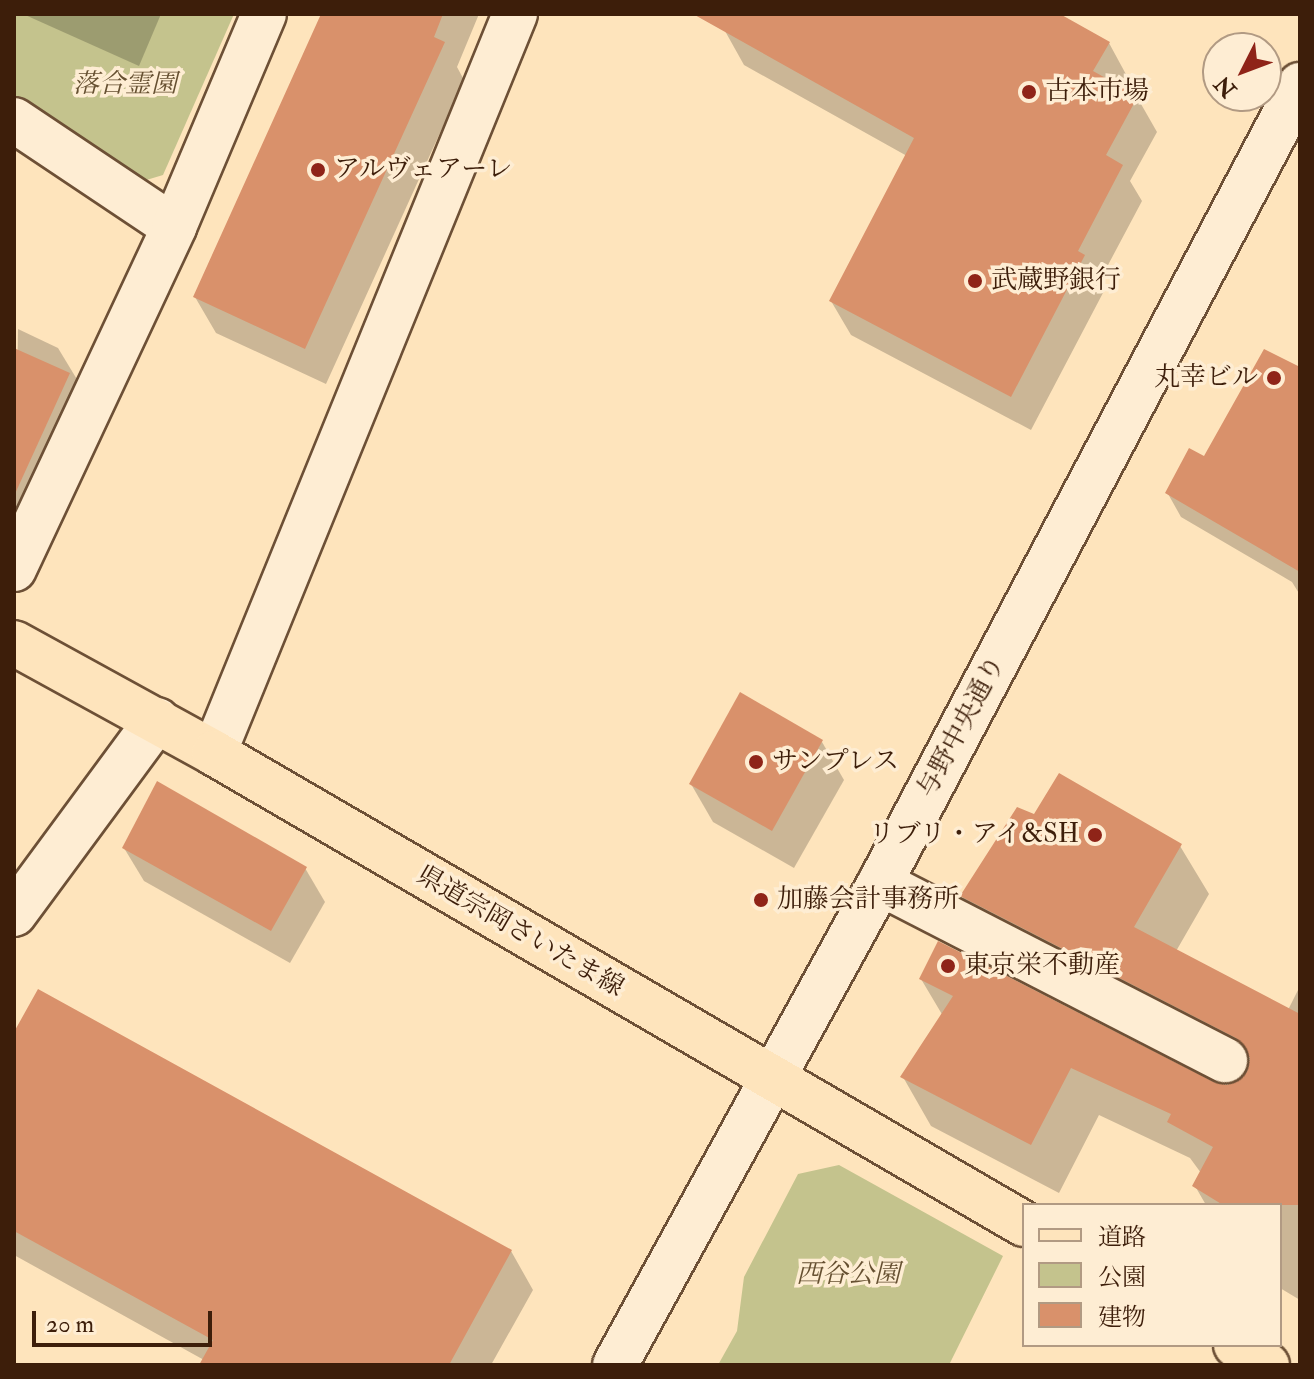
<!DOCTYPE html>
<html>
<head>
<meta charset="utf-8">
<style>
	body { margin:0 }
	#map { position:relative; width:1314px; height:1379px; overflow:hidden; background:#fee4bc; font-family:"IM FELL Double Pica","Noto Serif JP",serif }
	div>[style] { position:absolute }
	.green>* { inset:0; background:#c4c38d }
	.shadow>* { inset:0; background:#0003 }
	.building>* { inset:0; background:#d9916b }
	.roads { filter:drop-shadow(2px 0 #6d5036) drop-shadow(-2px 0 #6d5036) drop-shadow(0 2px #6d5036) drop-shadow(0 -2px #6d5036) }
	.minor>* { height:44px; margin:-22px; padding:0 22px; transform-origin:22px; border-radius:22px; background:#feedd3 }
	.major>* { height:44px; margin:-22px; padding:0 22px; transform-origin:22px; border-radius:22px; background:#fee4bc }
	.dots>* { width:22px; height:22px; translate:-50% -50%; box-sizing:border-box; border:4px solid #feedd3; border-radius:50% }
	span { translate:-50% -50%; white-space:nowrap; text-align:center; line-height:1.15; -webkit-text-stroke:7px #feedd3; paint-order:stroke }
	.park-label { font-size:26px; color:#665031; font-style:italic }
	.poi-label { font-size:26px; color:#3d1e0a }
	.left { translate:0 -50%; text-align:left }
	.right { translate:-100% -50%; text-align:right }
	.street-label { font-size:26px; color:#3d1e0a }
	.frame { position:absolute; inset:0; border:16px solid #3d1e0a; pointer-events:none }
	.legend { position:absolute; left:1022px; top:1203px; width:260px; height:144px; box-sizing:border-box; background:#feedd3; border:2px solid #b19a83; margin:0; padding:10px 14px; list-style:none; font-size:24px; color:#3d1e0a }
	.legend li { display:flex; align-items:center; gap:16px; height:40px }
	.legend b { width:40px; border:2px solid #b19a83 }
	.north { position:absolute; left:1202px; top:32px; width:80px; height:80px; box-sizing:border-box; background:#feedd3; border:2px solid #b19a83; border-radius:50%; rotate:228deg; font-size:22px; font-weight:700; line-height:32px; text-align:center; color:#3d1e0a }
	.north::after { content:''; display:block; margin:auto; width:28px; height:36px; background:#8f2418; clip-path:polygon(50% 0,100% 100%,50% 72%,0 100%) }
	.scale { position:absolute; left:32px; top:1311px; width:180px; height:36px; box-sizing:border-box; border:4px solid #3d1e0a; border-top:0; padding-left:10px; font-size:24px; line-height:28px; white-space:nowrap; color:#3d1e0a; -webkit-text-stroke:6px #feedd3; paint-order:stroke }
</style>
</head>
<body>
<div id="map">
	<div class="green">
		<i style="clip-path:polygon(14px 14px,234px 14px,163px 175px,143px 181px,14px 99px)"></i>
		<i style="clip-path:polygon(839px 1165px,1003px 1256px,949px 1365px,718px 1365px,737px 1331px,744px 1277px,798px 1174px)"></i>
	</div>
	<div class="shadow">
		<i style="clip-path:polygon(23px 14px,161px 14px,139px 66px)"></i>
		<i style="clip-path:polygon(323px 14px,479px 14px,457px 67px,464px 80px,326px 384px,216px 333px,195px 297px)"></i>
		<i style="clip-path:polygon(734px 14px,1056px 14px,1109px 43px,1128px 78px,1122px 89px,1137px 97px,1157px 132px,1130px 181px,1142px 201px,1099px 282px,1104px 291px,1031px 430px,851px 335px,831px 301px,907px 156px,744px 65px,725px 31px)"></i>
		<i style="clip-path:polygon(18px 329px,58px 348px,81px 386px,14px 577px)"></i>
		<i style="clip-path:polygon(1300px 369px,1300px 595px,1292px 582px,1181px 517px,1167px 492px)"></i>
		<i style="clip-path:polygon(822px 742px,844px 780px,794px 868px,713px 822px,691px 784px)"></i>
		<i style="clip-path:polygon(1035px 816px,1180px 846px,1209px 894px,1175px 953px,1288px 1010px,1300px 986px,1300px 1300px,1280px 1288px,1280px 1205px,1206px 1205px,1195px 1186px,1201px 1173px,1190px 1158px,1099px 1115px,1059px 1193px,931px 1126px,903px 1077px,943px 1016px,921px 979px,1213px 1084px,1239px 1083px,1246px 1076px,990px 944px,962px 896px)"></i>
		<i style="clip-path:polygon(124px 848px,305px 868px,325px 902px,290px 963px,144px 881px)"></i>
		<i style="clip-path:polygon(14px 1036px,511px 1251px,533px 1290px,491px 1365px,201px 1365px,204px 1360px,14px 1255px)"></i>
	</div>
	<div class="building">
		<i style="clip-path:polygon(321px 14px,443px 14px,434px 37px,445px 42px,305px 349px,193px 297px)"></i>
		<i style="clip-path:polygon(693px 14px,1060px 14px,1110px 42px,1093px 71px,1138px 96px,1106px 155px,1123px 165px,1078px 251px,1085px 255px,1011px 397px,829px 301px,914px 138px)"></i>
		<i style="clip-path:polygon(14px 348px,70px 373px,14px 496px)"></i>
		<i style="clip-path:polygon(1264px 349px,1300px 367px,1300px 572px,1165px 493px,1189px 448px,1204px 456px)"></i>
		<i style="clip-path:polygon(740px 692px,823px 740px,772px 831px,689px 784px)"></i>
		<i style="clip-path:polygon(1059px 773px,1182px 844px,1134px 927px,1300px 1014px,1300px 1205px,1223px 1205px,1192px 1186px,1213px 1147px,1167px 1122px,1171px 1114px,1071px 1068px,1031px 1145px,900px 1077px,953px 996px,919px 979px,938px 941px,1214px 1082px,1227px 1085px,1247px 1072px,1250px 1058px,1236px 1038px,960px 896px,1017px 807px,1034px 814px)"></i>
		<i style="clip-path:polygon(157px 781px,307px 867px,271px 931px,122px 848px)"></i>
		<i style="clip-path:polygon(38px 989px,512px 1250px,449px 1365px,199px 1365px,213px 1340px,14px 1231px,14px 1032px)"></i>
	</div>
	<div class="roads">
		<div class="minor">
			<i style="left:14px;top:120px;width:192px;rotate:33.8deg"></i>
			<i style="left:14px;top:569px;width:378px;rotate:-64.9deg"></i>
			<i style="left:174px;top:227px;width:231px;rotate:-67.1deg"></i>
			<i style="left:214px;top:753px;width:798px;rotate:-67.84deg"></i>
			<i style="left:880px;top:883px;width:388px;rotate:27.2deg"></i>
			<i style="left:14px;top:914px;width:241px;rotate:-53.6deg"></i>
			<i style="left:615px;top:1365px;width:550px;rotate:-61.2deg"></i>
			<i style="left:880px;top:883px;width:902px;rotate:-62.24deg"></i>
		</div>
		<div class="major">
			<i style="left:14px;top:643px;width:228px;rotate:28.8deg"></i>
			<i style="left:214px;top:753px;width:937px;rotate:30.18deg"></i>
			<i style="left:1236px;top:1345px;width:37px;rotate:33deg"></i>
		</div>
	</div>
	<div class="dots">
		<i style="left:1029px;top:92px;background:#8f2418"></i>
		<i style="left:318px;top:170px;background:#8f2418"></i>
		<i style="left:975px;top:281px;background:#8f2418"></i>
		<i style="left:1274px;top:378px;background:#8f2418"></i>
		<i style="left:756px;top:762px;background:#8f2418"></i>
		<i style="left:1095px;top:835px;background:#8f2418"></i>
		<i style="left:761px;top:900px;background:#8f2418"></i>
		<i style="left:948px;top:966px;background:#8f2418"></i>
	</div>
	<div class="park-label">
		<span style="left:125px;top:85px">落合霊園</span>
		<span style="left:848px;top:1275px">西谷公園</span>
	</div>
	<div class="poi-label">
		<span class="left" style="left:1045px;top:92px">古本市場</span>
		<span class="left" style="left:334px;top:170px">アルヴェアーレ</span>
		<span class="left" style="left:991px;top:281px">武蔵野銀行</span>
		<span class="right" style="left:1258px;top:378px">丸幸ビル</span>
		<span class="left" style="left:772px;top:762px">サンプレス</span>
		<span class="right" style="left:1079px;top:835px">リブリ・アイ&amp;SH</span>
		<span class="left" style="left:777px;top:900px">加藤会計事務所</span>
		<span class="left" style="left:964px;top:966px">東京栄不動産</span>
	</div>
	<div class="street-label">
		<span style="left:962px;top:727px;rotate:-62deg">与野中央通り</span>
		<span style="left:520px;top:932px;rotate:30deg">県道宗岡さいたま線</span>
	</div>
	<div class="frame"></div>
	<ul class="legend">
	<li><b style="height:10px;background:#fee4bc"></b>道路</li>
	<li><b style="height:22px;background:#c4c38d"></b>公園</li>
	<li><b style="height:22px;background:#d9916b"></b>建物</li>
	</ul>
	<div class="north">N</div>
	<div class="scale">20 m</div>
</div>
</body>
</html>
